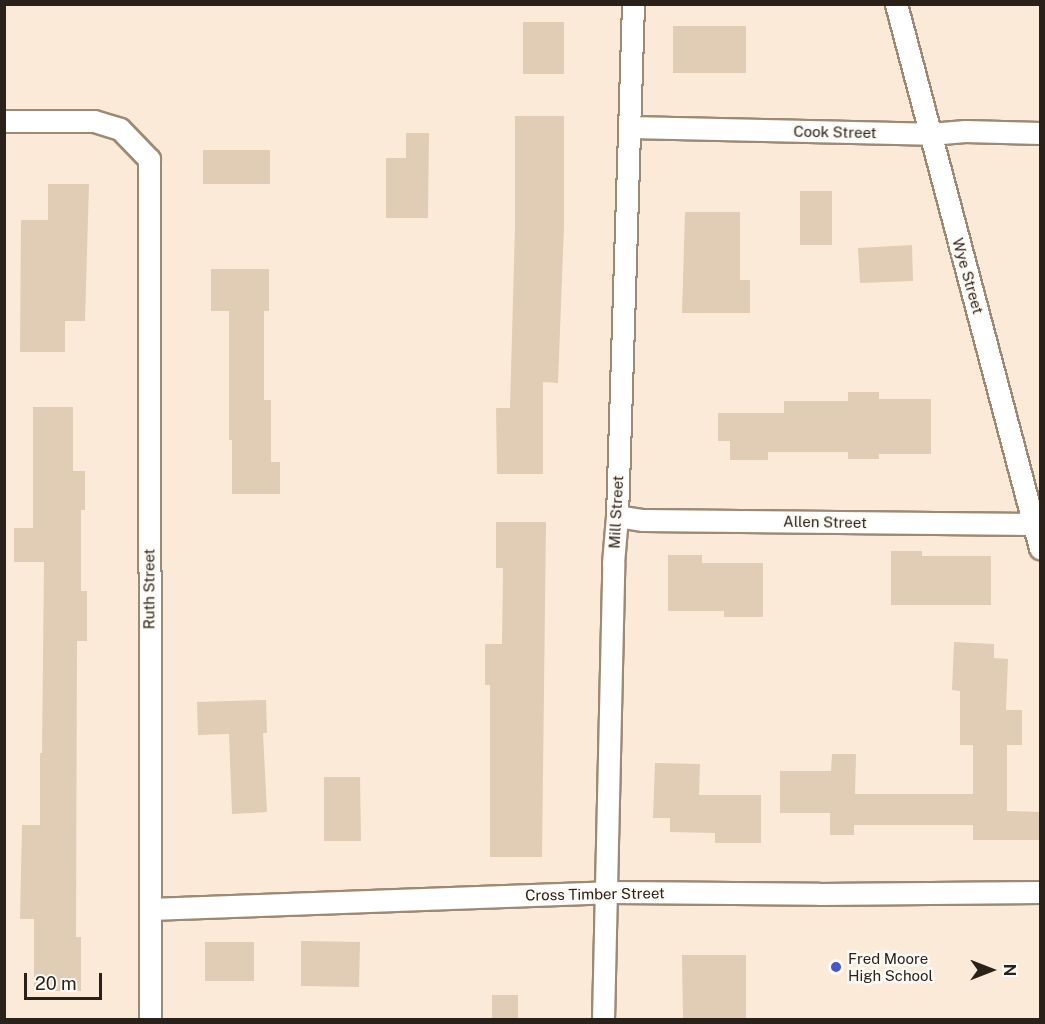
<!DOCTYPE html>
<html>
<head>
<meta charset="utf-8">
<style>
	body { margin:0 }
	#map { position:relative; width:1045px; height:1024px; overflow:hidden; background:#fcead8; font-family:"Public Sans",sans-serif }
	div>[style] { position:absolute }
	.building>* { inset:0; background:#e1ccb5 }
	.roads { filter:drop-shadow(2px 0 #9d8a74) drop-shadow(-2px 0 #9d8a74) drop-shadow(0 2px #9d8a74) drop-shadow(0 -2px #9d8a74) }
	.minor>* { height:21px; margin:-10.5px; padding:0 10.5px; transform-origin:10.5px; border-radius:10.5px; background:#fff }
	.dots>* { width:16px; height:16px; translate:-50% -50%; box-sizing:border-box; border:3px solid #fefaf5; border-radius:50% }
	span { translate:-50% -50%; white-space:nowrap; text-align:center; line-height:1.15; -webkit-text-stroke:5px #fefaf5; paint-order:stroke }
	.street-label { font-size:15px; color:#2a221a }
	.poi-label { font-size:15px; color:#2a221a }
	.left { translate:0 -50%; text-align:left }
	.frame { position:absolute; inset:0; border:6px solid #2a221a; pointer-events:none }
	.north { position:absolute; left:961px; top:940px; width:60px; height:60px; -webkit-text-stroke:4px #fefaf5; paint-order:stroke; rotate:90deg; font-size:16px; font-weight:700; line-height:24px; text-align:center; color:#2a221a }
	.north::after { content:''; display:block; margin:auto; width:21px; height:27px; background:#2a221a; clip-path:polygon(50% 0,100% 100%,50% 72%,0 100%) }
	.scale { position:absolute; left:24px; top:973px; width:78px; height:27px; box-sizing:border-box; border:3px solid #2a221a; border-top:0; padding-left:8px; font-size:18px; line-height:21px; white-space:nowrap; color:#2a221a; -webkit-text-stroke:4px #fefaf5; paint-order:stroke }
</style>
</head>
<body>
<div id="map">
	<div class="building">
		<i style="clip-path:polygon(523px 22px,564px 22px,564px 74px,523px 74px)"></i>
		<i style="clip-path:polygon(673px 26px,746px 26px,746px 73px,673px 73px)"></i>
		<i style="clip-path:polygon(515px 116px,564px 116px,564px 226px,558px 383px,543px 382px,543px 474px,497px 474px,496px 408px,510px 408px,515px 226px)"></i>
		<i style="clip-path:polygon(406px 133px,429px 133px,428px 218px,386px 218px,386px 158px,406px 158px)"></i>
		<i style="clip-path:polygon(203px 150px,270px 150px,270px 184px,203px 184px)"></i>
		<i style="clip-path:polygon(48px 184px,89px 184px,85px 321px,65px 321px,65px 352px,20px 352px,21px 220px,48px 220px)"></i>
		<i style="clip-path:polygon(800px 191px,832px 191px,832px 245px,800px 245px)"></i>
		<i style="clip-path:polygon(685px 212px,740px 212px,740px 280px,750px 280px,750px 313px,682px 313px)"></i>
		<i style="clip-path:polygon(912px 245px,913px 281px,860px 283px,858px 248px)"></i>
		<i style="clip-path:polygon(211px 269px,269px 269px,269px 311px,264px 311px,264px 400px,271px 400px,271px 462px,280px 462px,280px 494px,232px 494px,232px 440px,229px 440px,229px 311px,211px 311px)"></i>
		<i style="clip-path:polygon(848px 392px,879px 392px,879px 399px,931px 399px,931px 454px,879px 454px,879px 459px,848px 459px,848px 452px,768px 452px,768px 460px,730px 460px,730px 441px,718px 441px,718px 413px,784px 413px,784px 401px,848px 401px)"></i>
		<i style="clip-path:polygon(33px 407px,73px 407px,73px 471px,85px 471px,85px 510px,81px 510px,81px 591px,87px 591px,87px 641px,77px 641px,76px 937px,81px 937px,81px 991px,34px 991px,34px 919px,20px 919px,22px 825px,40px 825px,40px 753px,42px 753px,44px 562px,14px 562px,14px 528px,33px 528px)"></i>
		<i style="clip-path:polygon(496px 522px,546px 522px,542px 857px,490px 857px,490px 685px,485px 685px,485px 644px,502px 644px,503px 568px,496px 568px)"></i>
		<i style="clip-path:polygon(891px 551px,922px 551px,922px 556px,991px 556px,991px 605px,891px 605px)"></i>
		<i style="clip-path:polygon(668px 555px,702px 555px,702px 563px,763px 563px,763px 617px,724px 617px,724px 611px,668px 611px)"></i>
		<i style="clip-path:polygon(954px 642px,994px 644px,994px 658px,1008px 659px,1006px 710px,1022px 710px,1022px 745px,1007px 745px,1007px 811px,1041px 812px,1041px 840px,973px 840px,973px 825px,854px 825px,854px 835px,830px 835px,830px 813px,780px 813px,780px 771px,831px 771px,832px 754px,856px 754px,855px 794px,973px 794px,973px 745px,960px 745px,960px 691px,952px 690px)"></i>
		<i style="clip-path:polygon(266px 700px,267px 733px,263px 733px,267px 812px,232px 814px,229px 734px,198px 735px,197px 702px)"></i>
		<i style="clip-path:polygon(655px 763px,700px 764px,699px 795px,761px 795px,761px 843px,715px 843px,715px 833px,670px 832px,670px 818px,653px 818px)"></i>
		<i style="clip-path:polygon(324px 777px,360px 777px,361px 841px,324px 841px)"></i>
		<i style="clip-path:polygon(301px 941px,360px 942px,359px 987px,301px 986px)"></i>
		<i style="clip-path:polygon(205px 942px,254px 942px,254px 981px,205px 981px)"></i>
		<i style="clip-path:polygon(682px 955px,746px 955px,746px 1020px,683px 1020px)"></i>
		<i style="clip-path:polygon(492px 995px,518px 995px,518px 1020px,492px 1020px)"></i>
	</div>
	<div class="roads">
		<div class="minor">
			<i style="left:896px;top:4px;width:563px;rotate:75.17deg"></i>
			<i style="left:4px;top:121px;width:90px"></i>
			<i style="left:94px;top:121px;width:27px;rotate:17deg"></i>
			<i style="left:120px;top:129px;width:42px;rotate:46deg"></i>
			<i style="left:149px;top:159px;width:861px;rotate:89.93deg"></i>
			<i style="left:630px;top:127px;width:300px;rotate:1.3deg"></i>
			<i style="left:930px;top:134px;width:35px;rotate:-5deg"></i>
			<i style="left:965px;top:131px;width:75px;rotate:1.5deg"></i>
			<i style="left:617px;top:516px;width:26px;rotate:9deg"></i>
			<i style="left:643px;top:520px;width:390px;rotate:0.6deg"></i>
			<i style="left:150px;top:909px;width:458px;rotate:-2.1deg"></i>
			<i style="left:608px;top:892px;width:211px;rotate:0.5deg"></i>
			<i style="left:819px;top:894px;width:221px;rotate:-0.5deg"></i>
			<i style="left:603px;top:1020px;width:457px;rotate:-88.7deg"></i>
			<i style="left:613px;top:563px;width:47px;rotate:-85.1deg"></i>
			<i style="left:617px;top:516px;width:512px;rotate:-88.21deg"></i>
		</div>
	</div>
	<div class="dots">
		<i style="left:836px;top:967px;background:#4856cb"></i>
	</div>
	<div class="street-label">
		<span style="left:835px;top:132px;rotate:1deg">Cook Street</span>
		<span style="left:968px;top:276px;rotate:74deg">Wye Street</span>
		<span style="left:616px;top:512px;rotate:-87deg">Mill Street</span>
		<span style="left:825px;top:522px;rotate:1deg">Allen Street</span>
		<span style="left:149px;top:589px;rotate:-90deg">Ruth Street</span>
		<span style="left:595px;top:894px;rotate:-1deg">Cross Timber Street</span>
	</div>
	<div class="poi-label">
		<span class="left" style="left:848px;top:967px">Fred Moore<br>High School</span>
	</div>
	<div class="frame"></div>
	<div class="north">N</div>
	<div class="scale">20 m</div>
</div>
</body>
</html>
